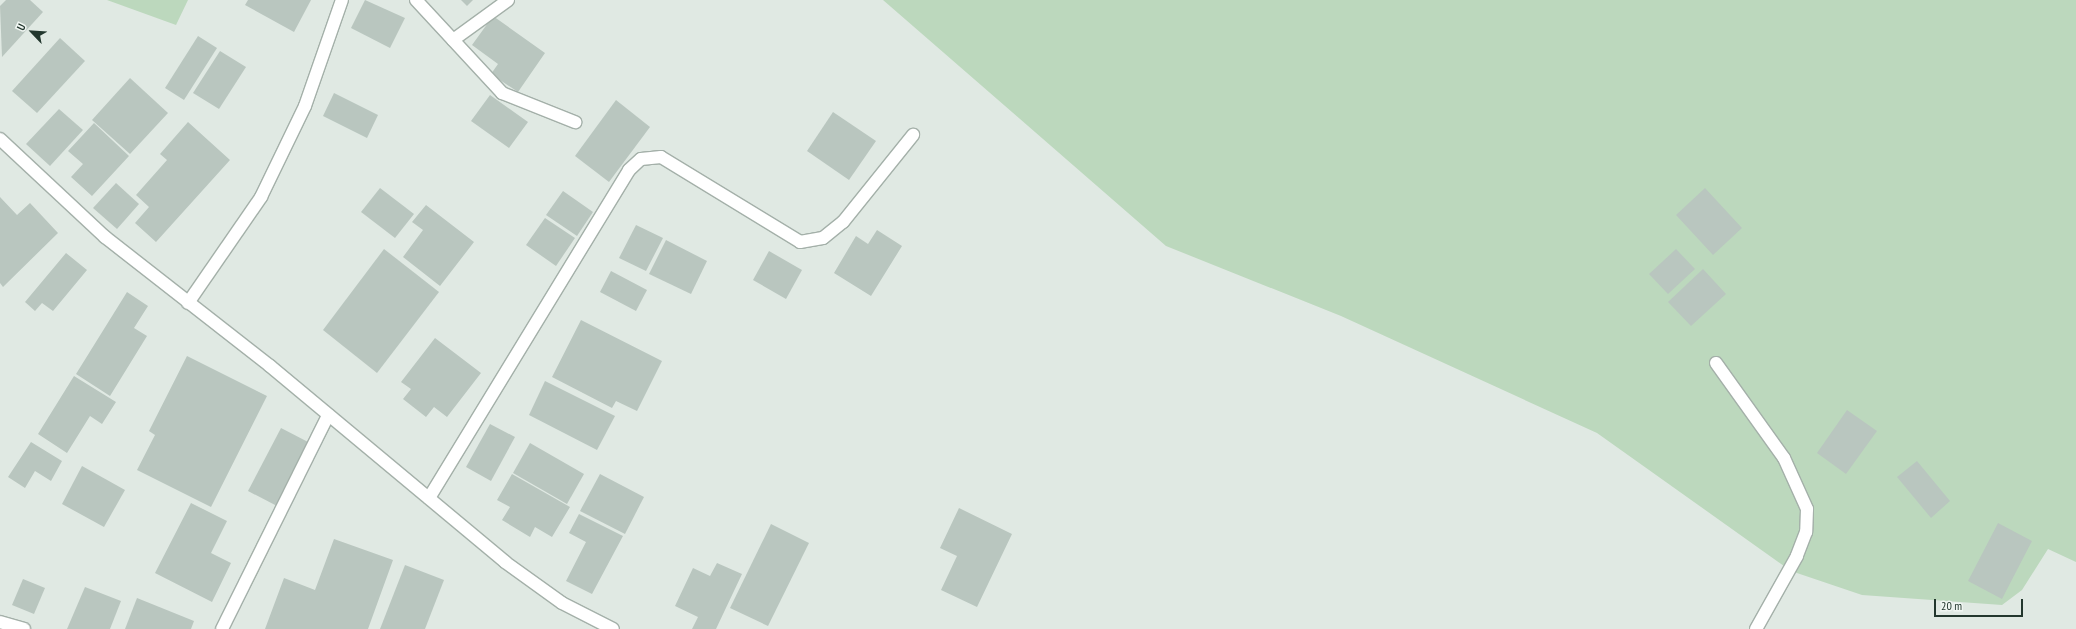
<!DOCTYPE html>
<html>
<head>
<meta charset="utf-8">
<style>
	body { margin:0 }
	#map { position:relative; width:2076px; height:629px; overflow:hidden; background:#e0e9e3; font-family:"PT Sans Narrow",sans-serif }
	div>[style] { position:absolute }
	.green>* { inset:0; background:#bcd8bd }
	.building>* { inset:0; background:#b9c6bf }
	.roads { filter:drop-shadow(1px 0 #a4b0a9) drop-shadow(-1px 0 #a4b0a9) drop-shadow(0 1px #a4b0a9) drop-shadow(0 -1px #a4b0a9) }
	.street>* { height:12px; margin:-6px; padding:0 6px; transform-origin:6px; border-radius:6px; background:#fff }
	.secondary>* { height:12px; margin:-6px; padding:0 6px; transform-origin:6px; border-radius:6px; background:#fff }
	span { translate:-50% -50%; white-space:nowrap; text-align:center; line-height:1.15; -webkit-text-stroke:3px #f0f6f2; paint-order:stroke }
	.north { position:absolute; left:12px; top:12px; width:40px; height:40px; -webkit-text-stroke:3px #f0f6f2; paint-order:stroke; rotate:295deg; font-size:11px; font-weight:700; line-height:16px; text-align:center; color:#23372e }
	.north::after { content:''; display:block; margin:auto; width:14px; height:18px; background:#23372e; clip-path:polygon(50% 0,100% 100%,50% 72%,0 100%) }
	.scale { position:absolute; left:1934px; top:599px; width:89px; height:18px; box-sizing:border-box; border:2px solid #23372e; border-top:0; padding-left:5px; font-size:12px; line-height:14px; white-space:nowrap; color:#23372e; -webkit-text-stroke:3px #f0f6f2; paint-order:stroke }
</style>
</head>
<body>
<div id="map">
	<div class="green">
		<i style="clip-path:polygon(107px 0,188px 0,176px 25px)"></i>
		<i style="clip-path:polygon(883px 0,2076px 0,2076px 562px,2048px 549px,2022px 590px,2002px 605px,1862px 595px,1791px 571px,1597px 433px,1341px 316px,1166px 246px)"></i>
	</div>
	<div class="building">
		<i style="clip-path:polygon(6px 0,30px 0,43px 12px,2px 57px,0 6px)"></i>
		<i style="clip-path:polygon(248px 0,311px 0,294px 32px,245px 5px)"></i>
		<i style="clip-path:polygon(365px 0,405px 18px,390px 48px,351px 28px)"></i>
		<i style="clip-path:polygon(461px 0,473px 0,467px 6px)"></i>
		<i style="clip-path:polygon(493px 16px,545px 53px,518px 92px,491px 74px,498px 64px,472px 45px)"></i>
		<i style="clip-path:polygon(198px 36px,217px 48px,184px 100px,165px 88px)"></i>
		<i style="clip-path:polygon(60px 38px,85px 61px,37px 113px,12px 91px)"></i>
		<i style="clip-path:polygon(220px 51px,246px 67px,219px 109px,193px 93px)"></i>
		<i style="clip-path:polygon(130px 78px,168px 113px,130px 154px,92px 120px)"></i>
		<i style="clip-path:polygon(334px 93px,378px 115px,367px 138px,323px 116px)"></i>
		<i style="clip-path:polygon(490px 95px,528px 122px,509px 148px,471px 121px)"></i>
		<i style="clip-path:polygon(616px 100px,650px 127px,609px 182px,575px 156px)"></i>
		<i style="clip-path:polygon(59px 109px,83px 130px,50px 166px,26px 144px)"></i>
		<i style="clip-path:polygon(833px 112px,876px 141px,849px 180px,807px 151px)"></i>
		<i style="clip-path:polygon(188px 122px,230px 160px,156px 242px,135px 223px,149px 207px,136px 195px,167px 160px,160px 154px)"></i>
		<i style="clip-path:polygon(94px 123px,129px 156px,92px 196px,71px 177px,83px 164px,68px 151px)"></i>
		<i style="clip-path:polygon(116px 183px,139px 204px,117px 229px,93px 208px)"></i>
		<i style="clip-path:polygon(380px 188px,414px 214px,395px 238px,361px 212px)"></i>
		<i style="clip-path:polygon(1705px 188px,1742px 228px,1713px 255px,1676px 215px)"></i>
		<i style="clip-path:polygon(563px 191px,593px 212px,577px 236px,546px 215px)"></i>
		<i style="clip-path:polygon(0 197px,17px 215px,30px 203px,58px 233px,3px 287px,0 283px)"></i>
		<i style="clip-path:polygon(426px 205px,474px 242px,440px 286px,403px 257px,423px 230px,412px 222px)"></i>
		<i style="clip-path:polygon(545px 218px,575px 238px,556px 266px,526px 245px)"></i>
		<i style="clip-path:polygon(636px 225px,663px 238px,646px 271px,619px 258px)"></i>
		<i style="clip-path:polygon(877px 230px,902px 246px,871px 296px,834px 273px,856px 236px,868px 244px)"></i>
		<i style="clip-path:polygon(666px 240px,707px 261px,691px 294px,649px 274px)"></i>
		<i style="clip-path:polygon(384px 249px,439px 292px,377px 373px,323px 330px)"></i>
		<i style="clip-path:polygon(1676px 249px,1695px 269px,1668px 294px,1649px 274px)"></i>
		<i style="clip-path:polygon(769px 251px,802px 270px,786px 299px,753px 280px)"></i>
		<i style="clip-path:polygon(66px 253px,87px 270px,53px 311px,42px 303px,35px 311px,25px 302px)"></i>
		<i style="clip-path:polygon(1703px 269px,1726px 294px,1691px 326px,1668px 302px)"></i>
		<i style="clip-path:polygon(611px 271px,647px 290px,636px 311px,600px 292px)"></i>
		<i style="clip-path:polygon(127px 292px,148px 306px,134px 328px,147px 336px,110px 396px,76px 374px)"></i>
		<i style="clip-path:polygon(581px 320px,662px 361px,637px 411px,616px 401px,612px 408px,552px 377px)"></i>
		<i style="clip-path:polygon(435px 338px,481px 373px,447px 417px,434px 407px,426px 417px,403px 399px,411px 389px,401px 382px)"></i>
		<i style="clip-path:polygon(187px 356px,267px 396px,211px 507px,137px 470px,155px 435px,149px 431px)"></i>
		<i style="clip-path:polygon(74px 376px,116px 402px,102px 424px,90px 416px,67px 453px,38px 434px)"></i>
		<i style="clip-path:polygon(545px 381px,615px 416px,597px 450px,529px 415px)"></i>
		<i style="clip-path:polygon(1847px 410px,1877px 431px,1846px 474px,1817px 453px)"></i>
		<i style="clip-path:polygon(490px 424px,515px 437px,491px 481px,466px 467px)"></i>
		<i style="clip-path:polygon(281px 428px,310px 443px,277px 506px,248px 491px)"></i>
		<i style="clip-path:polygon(31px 442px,62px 461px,51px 481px,35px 471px,25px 488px,8px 477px)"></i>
		<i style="clip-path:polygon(530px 443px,584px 474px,567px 504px,513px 473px)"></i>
		<i style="clip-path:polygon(1917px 461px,1950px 501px,1931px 518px,1897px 477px)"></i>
		<i style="clip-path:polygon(82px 466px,125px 490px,104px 527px,62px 504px)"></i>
		<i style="clip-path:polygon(512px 474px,570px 507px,552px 537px,535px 527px,530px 537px,502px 520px,510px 507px,497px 500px)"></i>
		<i style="clip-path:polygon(600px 474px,644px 497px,625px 534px,580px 511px)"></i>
		<i style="clip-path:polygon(191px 503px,227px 521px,211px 553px,231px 563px,212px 602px,155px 573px)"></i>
		<i style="clip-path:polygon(959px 508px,1012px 534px,977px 607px,941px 590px,957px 556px,940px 548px)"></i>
		<i style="clip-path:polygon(579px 514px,623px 536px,592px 594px,566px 581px,586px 542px,569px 533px)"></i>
		<i style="clip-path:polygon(1998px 523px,2032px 541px,2002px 599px,1968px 581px)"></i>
		<i style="clip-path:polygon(771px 524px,809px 543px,768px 626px,730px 608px)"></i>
		<i style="clip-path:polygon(334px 539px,393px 560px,368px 629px,265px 629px,284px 578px,315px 590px)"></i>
		<i style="clip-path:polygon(717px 563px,742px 574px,716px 629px,692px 629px,698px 617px,675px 606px,693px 568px,710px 576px)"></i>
		<i style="clip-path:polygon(405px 565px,444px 580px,425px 629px,380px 629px)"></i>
		<i style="clip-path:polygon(23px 579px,45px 588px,34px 614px,12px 605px)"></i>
		<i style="clip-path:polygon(85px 587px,121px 601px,110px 629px,67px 629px)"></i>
		<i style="clip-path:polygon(137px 598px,194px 621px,191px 629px,125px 629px)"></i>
	</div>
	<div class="roads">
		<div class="street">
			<i style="left:416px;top:0;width:127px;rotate:47.2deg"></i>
			<i style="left:502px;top:93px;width:79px;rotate:21.7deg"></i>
			<i style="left:453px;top:40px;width:68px;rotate:-36deg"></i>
			<i style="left:188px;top:303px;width:129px;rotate:-55.4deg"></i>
			<i style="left:261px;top:197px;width:101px;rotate:-64.2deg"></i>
			<i style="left:305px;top:106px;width:112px;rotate:-70.8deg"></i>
			<i style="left:1716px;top:363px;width:117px;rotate:54.4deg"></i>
			<i style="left:1784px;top:458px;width:56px;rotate:65.7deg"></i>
			<i style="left:1807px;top:509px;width:23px;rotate:92deg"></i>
			<i style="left:1806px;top:532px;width:26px;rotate:111deg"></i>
			<i style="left:1797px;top:556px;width:84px;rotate:119.3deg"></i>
			<i style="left:429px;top:498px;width:384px;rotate:-58.6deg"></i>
			<i style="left:629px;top:170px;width:16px;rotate:-43deg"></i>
			<i style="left:641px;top:159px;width:20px;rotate:-6deg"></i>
			<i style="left:661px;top:157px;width:163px;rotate:31.4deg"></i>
			<i style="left:800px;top:242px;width:23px;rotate:-10deg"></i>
			<i style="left:823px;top:238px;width:26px;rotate:-39deg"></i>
			<i style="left:843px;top:222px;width:112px;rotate:-51.2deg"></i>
			<i style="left:0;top:622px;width:25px;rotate:16deg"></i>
			<i style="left:222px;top:629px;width:239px;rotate:-63.6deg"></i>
		</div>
		<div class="secondary">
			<i style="left:0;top:139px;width:144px;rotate:43deg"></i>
			<i style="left:105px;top:237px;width:209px;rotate:38deg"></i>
			<i style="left:270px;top:366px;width:306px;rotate:39.8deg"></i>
			<i style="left:505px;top:562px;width:70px;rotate:35.7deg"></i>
			<i style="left:562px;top:603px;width:57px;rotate:27deg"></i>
		</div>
	</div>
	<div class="north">U</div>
	<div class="scale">20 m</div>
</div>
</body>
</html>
